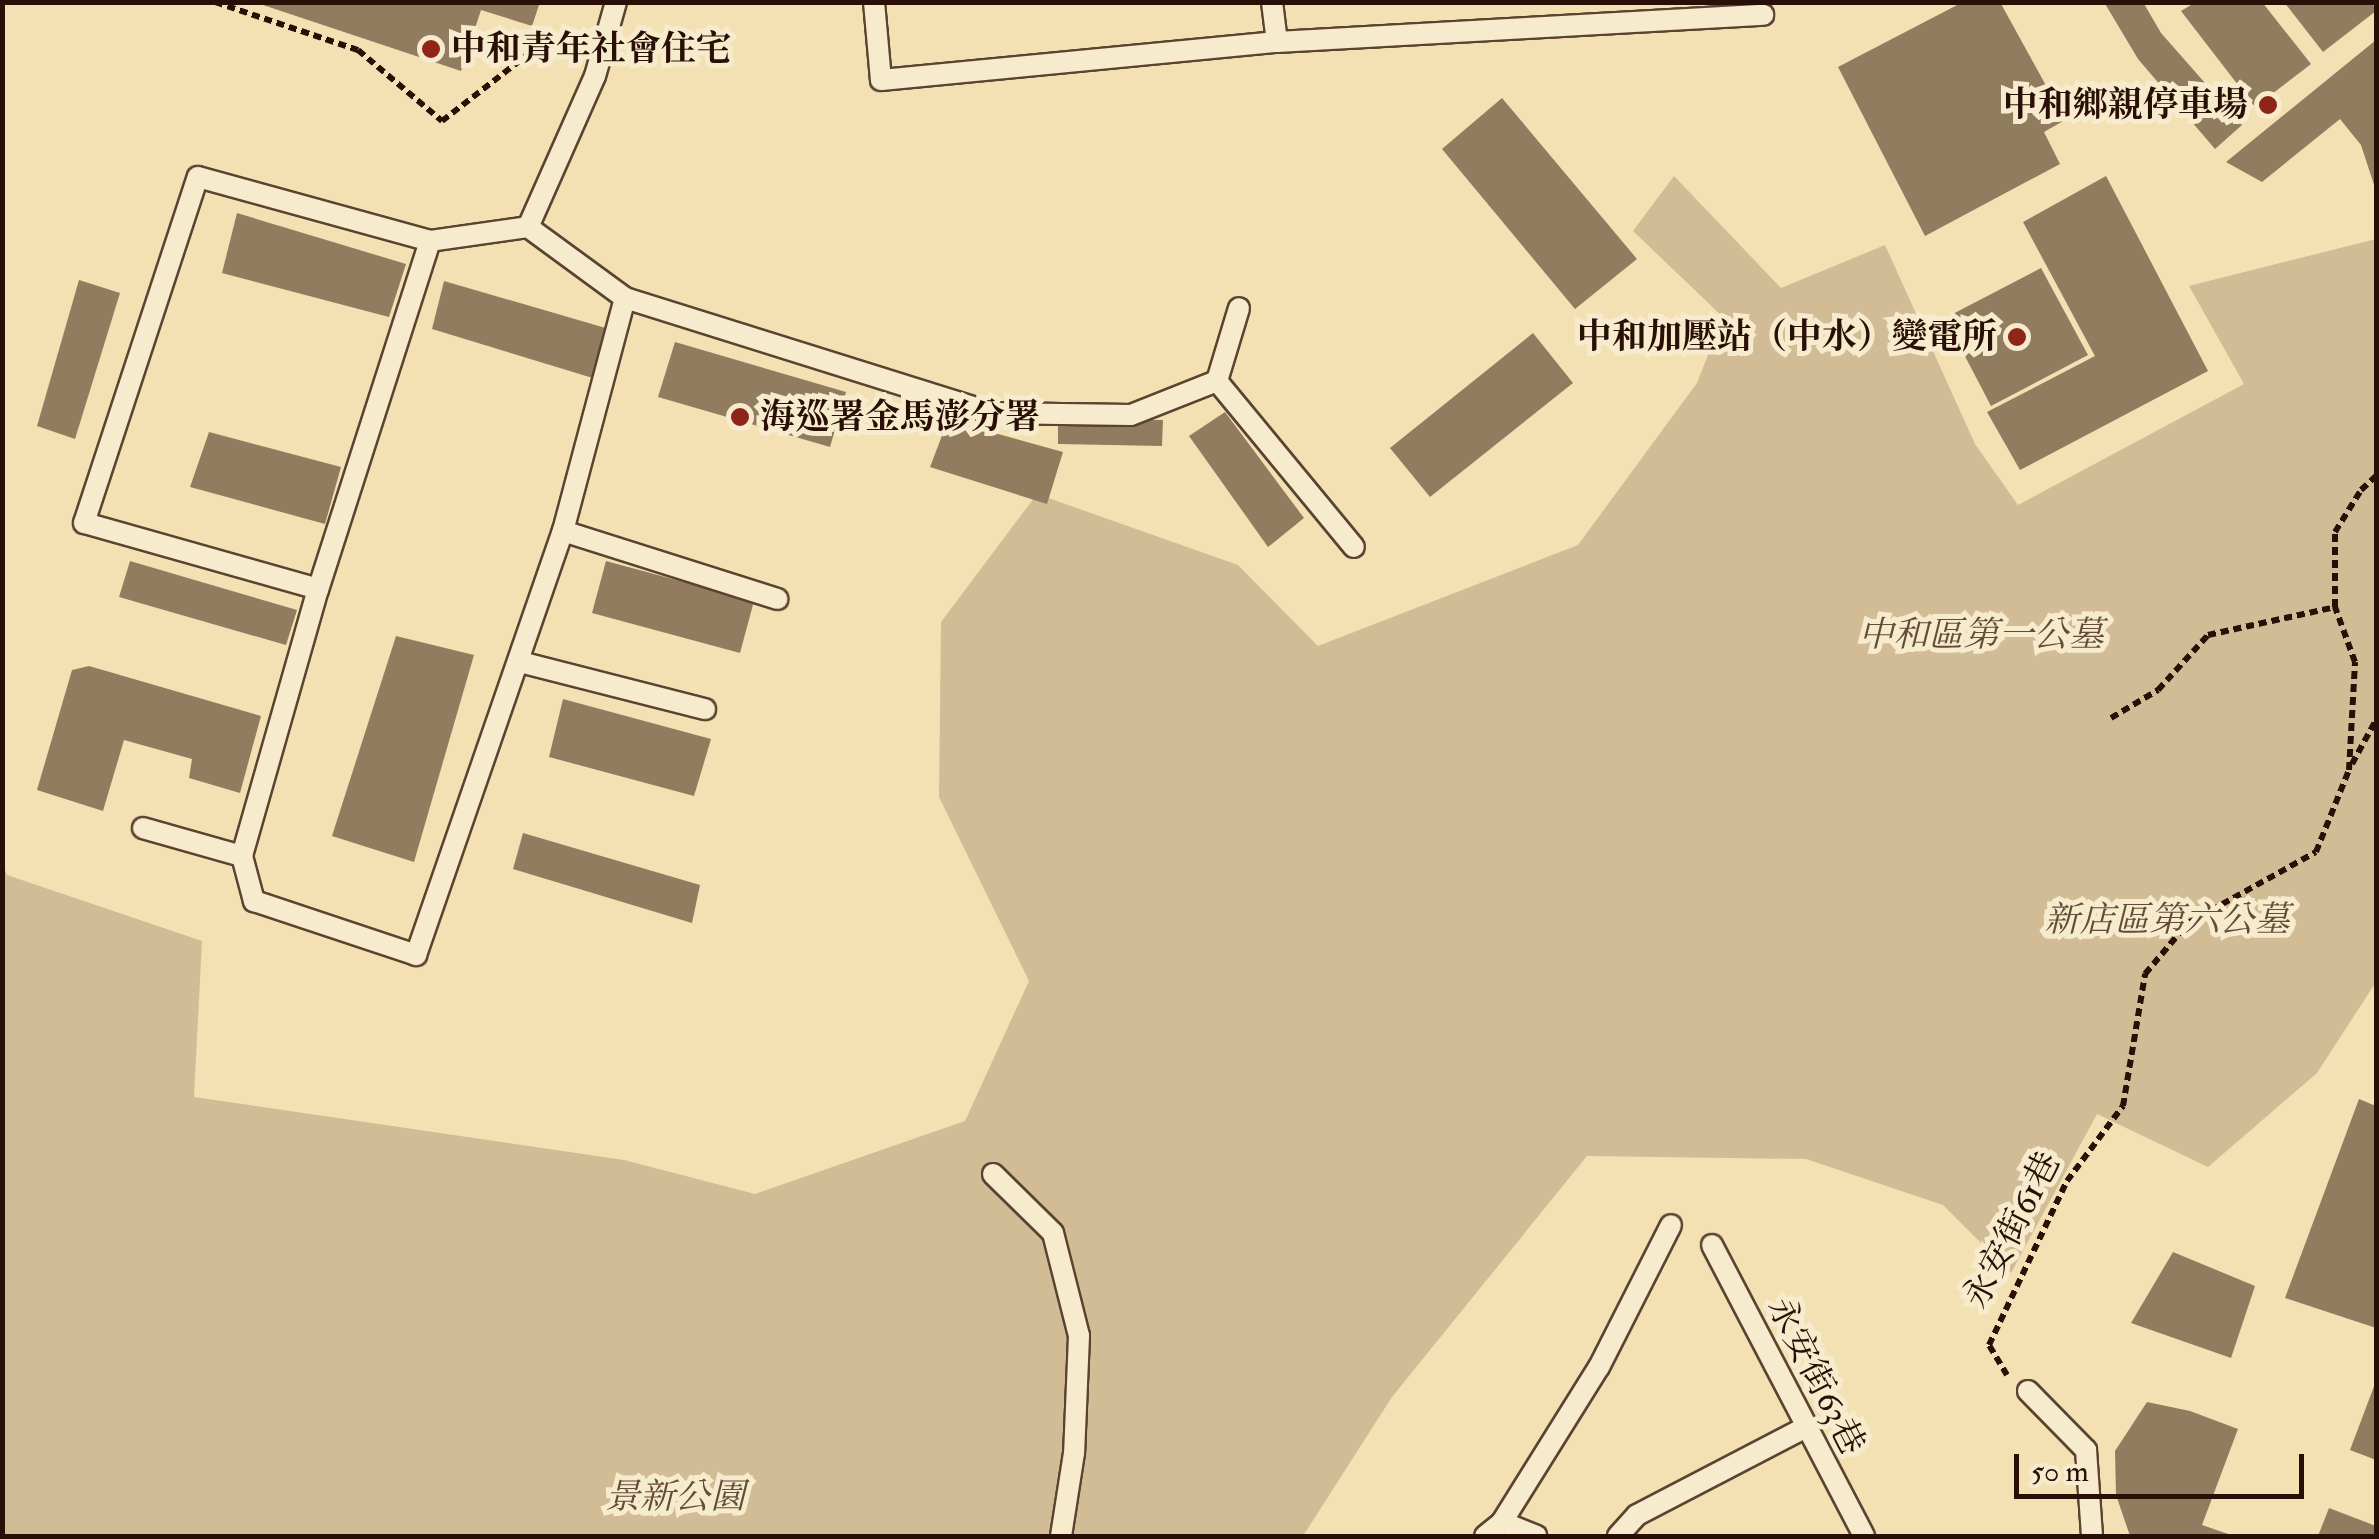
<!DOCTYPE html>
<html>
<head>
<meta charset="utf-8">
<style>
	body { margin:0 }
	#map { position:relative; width:2379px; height:1539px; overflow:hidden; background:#f3e0b3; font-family:"IM FELL Double Pica","Noto Serif TC",serif }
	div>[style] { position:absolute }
	.green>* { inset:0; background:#d1bc96 }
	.building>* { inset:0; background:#927c60 }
	.path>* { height:6px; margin-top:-3px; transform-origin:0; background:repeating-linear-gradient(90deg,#290f06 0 8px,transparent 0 13px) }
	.roads { filter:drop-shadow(2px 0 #5c4331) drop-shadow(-2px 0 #5c4331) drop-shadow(0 2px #5c4331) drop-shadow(0 -2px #5c4331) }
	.lane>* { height:20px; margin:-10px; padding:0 10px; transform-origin:10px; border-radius:10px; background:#f7ebce }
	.dots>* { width:28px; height:28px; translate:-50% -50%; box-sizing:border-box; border:5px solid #f7ebce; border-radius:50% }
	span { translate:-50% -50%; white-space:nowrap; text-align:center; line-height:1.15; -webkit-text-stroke:10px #f7ebce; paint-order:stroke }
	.poi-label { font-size:35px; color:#290f06; font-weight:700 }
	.left { translate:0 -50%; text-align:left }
	.right { translate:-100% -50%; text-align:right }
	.park-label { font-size:35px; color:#644c38; font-style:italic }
	.street-label { font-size:35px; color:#290f06 }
	.frame { position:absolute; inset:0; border:5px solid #290f06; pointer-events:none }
	.scale { position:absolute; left:2014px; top:1454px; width:290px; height:45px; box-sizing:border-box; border:5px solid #290f06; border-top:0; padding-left:12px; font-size:30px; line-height:35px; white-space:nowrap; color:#290f06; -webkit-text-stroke:8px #f7ebce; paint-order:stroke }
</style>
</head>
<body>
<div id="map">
	<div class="green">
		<i style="clip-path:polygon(1674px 176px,1781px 288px,1885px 245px,1975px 444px,2018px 505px,2244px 384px,2189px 286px,2376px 239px,2376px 982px,2317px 1073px,2208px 1167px,2097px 1114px,2011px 1273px,1943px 1205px,1806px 1159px,1587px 1156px,1392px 1397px,1303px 1536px,3px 1536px,2px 862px,7px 875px,202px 941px,194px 1097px,624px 1160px,755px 1194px,965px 1121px,1029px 981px,939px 797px,941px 622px,1037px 494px,1238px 565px,1318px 646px,1578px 545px,1697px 383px,1723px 317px,1633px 231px)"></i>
	</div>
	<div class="building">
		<i style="clip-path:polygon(254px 2px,540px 2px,532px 26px,481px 10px,461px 71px)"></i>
		<i style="clip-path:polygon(1963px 2px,2000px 2px,2065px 120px,2044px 132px,2060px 164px,1925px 236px,1838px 67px)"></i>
		<i style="clip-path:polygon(2104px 2px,2143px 2px,2161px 33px,2242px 125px,2215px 149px,2138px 59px)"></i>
		<i style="clip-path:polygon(2196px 2px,2262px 2px,2311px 64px,2255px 107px,2181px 11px)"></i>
		<i style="clip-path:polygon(2284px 2px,2372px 2px,2376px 11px,2323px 52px)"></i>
		<i style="clip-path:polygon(2376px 40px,2376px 191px,2361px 145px,2340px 119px,2262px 182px,2226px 162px)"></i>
		<i style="clip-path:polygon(1502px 98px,1637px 259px,1575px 309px,1442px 149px)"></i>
		<i style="clip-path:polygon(2106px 176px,2208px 371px,2020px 470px,1987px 412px,2095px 356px,2023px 222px)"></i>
		<i style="clip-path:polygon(237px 213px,406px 264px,389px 317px,222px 273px)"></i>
		<i style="clip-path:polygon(2041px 268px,2088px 355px,1991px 406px,1945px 318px)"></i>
		<i style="clip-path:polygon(79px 280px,120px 293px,75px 439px,37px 426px)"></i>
		<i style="clip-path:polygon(444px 281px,609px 329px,596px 379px,432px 329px)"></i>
		<i style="clip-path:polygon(1533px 333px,1573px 383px,1430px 497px,1390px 448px)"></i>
		<i style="clip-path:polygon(675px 342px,846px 392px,830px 447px,658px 397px)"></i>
		<i style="clip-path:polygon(1225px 412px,1304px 518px,1268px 547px,1189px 436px)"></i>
		<i style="clip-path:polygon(1058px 418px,1163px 420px,1162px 446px,1058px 444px)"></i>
		<i style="clip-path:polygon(948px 420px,1063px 452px,1047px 504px,930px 467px)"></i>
		<i style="clip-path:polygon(209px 432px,341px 467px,325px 524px,190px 487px)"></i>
		<i style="clip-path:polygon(130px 561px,297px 610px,286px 645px,119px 597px)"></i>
		<i style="clip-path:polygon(606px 561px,754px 601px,740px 653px,592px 613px)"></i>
		<i style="clip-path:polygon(396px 636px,474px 655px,414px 862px,332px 836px)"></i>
		<i style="clip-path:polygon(89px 666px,261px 716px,240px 793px,189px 778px,192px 759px,124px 740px,103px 811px,37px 790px,72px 670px)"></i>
		<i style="clip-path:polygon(563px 699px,711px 739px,694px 796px,549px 757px)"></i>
		<i style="clip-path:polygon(523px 833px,700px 885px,692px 923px,513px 869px)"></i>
		<i style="clip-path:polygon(2359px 1099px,2376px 1106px,2376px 1328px,2285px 1298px)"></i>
		<i style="clip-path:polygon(2173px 1252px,2255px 1286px,2231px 1358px,2131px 1323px)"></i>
		<i style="clip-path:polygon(2376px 1381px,2376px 1460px,2350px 1450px)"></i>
		<i style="clip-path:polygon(2147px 1402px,2190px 1411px,2238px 1429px,2202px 1525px,2234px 1536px,2130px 1536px,2116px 1495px,2115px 1451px)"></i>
		<i style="clip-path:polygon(2329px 1508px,2376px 1526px,2376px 1536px,2318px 1536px)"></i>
	</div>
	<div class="path">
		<i style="left:215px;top:2px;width:151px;rotate:18.6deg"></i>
		<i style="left:358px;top:50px;width:110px;rotate:40.2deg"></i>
		<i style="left:442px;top:121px;width:130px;rotate:-37.8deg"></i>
		<i style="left:545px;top:41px;width:33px;rotate:12deg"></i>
		<i style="left:2111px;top:718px;width:55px;rotate:-30.8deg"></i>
		<i style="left:2158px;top:690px;width:74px;rotate:-47.7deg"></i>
		<i style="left:2208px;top:635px;width:130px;rotate:-12.4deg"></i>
		<i style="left:2352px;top:764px;width:50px;rotate:-61.4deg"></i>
		<i style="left:2007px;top:1375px;width:35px;rotate:-121deg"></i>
		<i style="left:1989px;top:1345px;width:182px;rotate:-64.6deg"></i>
		<i style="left:2067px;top:1181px;width:94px;rotate:-53.3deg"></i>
		<i style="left:2123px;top:1106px;width:134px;rotate:-80.5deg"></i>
		<i style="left:2145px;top:974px;width:67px;rotate:-49.9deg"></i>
		<i style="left:2188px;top:923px;width:146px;rotate:-29deg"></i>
		<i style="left:2316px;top:852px;width:88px;rotate:-68.1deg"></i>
		<i style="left:2349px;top:770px;width:108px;rotate:-86.8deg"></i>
		<i style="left:2355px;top:662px;width:59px;rotate:-110deg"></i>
		<i style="left:2335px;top:607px;width:75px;rotate:-90deg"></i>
		<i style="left:2335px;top:532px;width:49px;rotate:-58.2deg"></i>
		<i style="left:2361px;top:490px;width:21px;rotate:-43deg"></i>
	</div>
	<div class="roads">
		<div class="lane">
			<i style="left:616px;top:2px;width:77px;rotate:105.8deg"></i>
			<i style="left:595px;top:76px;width:165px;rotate:113.9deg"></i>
			<i style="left:528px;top:227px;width:120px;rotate:36.2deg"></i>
			<i style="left:625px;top:298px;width:385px;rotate:17.4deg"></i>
			<i style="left:992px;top:413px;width:139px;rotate:0.8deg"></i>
			<i style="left:1131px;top:415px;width:92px;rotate:-21.6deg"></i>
			<i style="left:1217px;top:381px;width:215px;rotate:50.5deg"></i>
			<i style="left:874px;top:2px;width:78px;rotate:84.9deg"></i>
			<i style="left:881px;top:80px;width:398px;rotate:-5.5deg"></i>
			<i style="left:1277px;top:42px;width:487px;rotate:-3.2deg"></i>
			<i style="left:1272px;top:2px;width:40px;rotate:82.9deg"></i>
			<i style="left:528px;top:227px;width:99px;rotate:171.9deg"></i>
			<i style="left:430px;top:241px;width:366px;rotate:107.8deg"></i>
			<i style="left:318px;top:589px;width:278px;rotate:105.9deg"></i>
			<i style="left:242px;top:856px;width:47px;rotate:75.1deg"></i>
			<i style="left:254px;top:901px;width:171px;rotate:18.4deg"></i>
			<i style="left:416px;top:955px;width:449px;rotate:-70.9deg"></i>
			<i style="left:563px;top:531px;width:241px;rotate:-75.1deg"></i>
			<i style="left:1217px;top:381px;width:76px;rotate:-73.2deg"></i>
			<i style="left:563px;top:531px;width:225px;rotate:17.6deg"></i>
			<i style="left:318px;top:589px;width:243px;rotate:-164.2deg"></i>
			<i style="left:84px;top:523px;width:364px;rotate:-71.8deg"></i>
			<i style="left:198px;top:177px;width:241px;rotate:15.4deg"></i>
			<i style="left:520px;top:662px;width:191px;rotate:14.3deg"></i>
			<i style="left:143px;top:828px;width:103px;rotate:15.8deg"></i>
			<i style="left:993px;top:1174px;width:84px;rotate:44.5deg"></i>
			<i style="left:1053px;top:1233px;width:106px;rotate:75.8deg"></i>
			<i style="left:1079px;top:1336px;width:117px;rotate:92.4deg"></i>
			<i style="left:1074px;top:1453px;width:84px;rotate:98.9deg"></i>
			<i style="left:1712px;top:1245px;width:328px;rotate:62.4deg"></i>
			<i style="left:2028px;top:1391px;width:83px;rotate:45.5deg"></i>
			<i style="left:2086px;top:1450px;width:86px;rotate:86deg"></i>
			<i style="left:1502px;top:1522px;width:37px;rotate:22deg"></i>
			<i style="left:1485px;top:1536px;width:22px;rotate:-39deg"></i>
			<i style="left:1502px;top:1522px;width:183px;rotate:-58deg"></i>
			<i style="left:1599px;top:1367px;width:159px;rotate:-63.1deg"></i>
			<i style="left:1618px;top:1536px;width:28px;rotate:-48deg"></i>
			<i style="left:1637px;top:1515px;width:188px;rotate:-27.5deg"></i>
		</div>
	</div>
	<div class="dots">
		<i style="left:431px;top:49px;background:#8f2418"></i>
		<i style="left:2268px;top:105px;background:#8f2418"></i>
		<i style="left:2017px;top:337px;background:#8f2418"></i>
		<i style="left:740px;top:417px;background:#8f2418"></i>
	</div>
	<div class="poi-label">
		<span class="left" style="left:451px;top:49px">中和青年社會住宅</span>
		<span class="right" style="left:2248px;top:105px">中和鄉親停車場</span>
		<span class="right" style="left:1997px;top:337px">中和加壓站（中水）變電所</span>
		<span class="left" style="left:760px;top:417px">海巡署金馬澎分署</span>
	</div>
	<div class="park-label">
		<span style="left:1981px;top:635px">中和區第一公墓</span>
		<span style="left:2167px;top:920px">新店區第六公墓</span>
		<span style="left:675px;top:1497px">景新公園</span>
	</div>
	<div class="street-label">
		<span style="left:2012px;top:1230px;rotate:-63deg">永安街61巷</span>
		<span style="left:1816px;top:1376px;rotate:63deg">永安街63巷</span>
	</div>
	<div class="frame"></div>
	<div class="scale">50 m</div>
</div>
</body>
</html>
